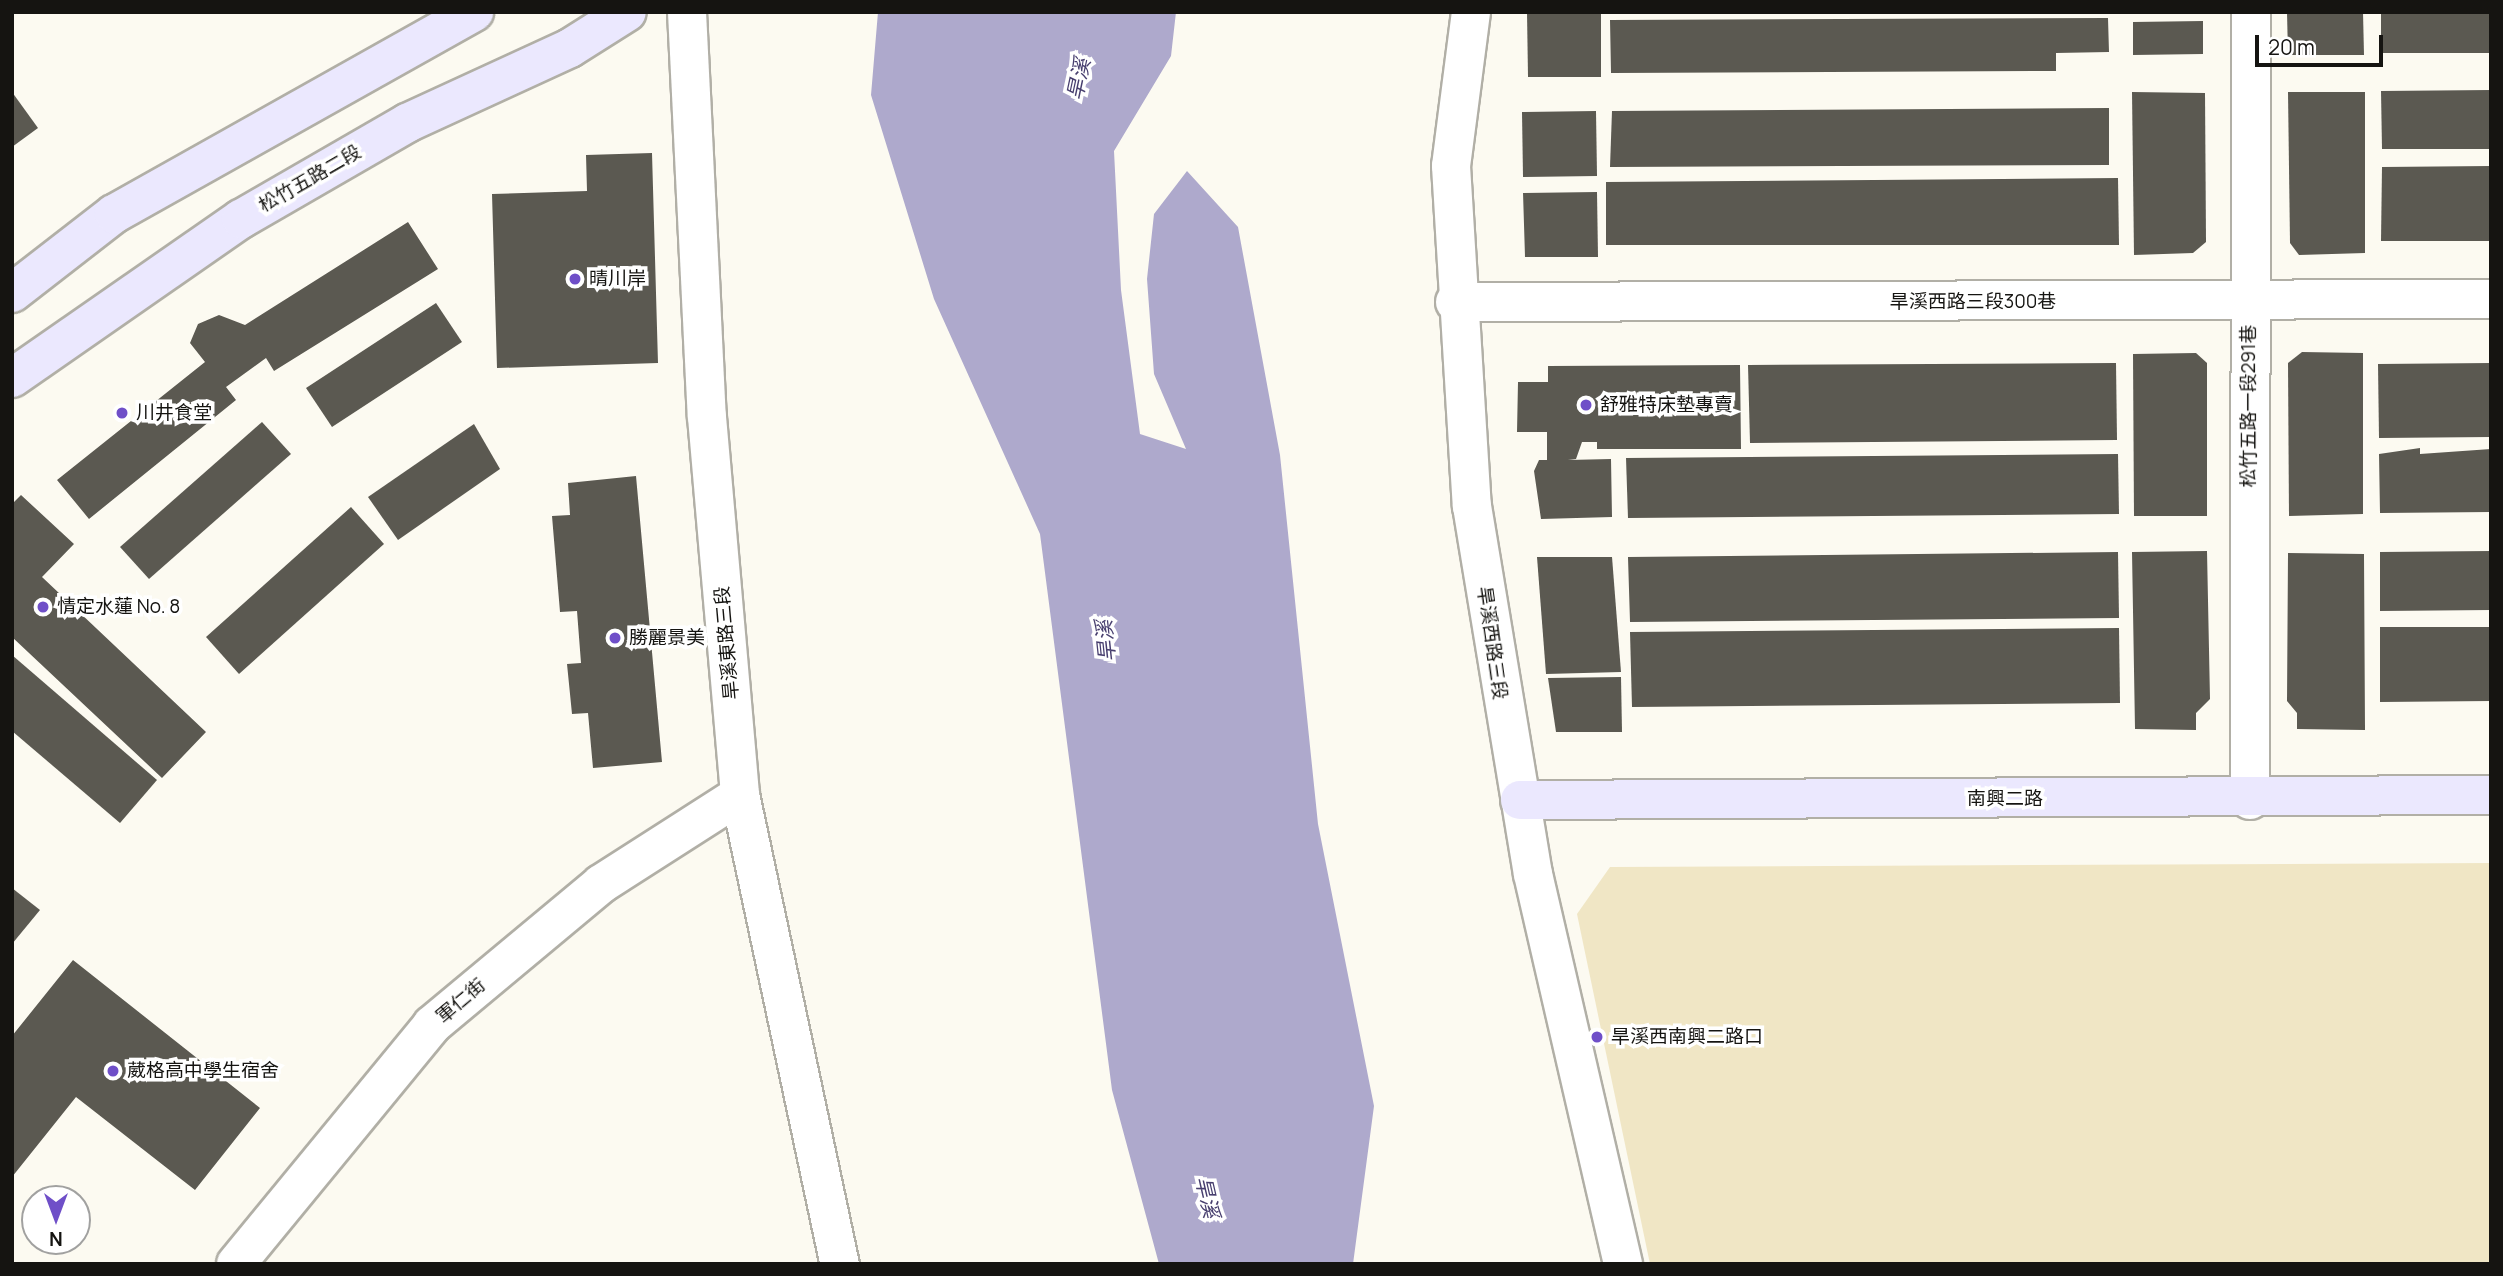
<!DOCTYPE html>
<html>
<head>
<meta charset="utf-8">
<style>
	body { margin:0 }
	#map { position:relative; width:2503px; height:1276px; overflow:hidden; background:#fcfaf1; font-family:Manrope,"Noto Sans TC",sans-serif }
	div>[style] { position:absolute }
	.green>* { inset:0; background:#f0e6c5 }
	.water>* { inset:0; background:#aea9cc }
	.building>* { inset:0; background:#5b5951 }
	.roads { filter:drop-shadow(2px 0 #b1afa6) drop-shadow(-2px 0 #b1afa6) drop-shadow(0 2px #b1afa6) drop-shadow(0 -2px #b1afa6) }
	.street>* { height:38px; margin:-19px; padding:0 19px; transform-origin:19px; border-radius:19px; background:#fff }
	.secondary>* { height:38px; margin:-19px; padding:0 19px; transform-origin:19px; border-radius:19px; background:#ebe8fe }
	.dots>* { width:19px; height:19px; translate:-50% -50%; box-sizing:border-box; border:4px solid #fff; border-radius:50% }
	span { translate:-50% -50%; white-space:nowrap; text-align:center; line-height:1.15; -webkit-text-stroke:7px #fff; paint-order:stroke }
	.street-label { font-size:19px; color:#151411 }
	.poi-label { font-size:19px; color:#151411 }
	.left { translate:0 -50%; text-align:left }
	.water-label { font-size:21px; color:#473e6e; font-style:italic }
	.frame { position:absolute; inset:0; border:14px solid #151411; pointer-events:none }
	.north { position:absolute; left:21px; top:1185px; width:70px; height:70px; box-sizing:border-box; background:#fff; border:2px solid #a1a1a0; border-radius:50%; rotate:180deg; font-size:19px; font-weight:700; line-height:28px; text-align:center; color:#151411 }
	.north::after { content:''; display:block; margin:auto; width:24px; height:32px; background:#6f4fc8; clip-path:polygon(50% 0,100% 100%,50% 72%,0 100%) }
	.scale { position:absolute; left:2255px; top:35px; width:128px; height:32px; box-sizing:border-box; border:4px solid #151411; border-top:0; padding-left:9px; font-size:21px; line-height:24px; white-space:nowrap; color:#151411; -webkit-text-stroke:5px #fff; paint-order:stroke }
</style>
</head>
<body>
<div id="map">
	<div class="green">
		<i style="clip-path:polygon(2491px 863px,2491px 1264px,1650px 1264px,1577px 914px,1610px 867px)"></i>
	</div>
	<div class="water">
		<i style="clip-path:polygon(878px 12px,1176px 12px,1171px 56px,1114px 151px,1121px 290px,1140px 434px,1186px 449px,1154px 374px,1147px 279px,1154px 214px,1187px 171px,1238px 227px,1280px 455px,1318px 824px,1374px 1106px,1353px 1264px,1159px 1264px,1112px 1090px,1040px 534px,934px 299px,871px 95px)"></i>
	</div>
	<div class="building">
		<i style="clip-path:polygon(1527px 12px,1601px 12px,1601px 77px,1528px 77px)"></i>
		<i style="clip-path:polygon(2287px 12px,2363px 12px,2364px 55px,2288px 55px)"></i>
		<i style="clip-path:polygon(2381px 12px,2491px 12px,2491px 53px,2381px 53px)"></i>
		<i style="clip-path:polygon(2108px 18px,2109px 52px,2056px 53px,2056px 71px,1611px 73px,1610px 20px)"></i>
		<i style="clip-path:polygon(2203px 21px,2203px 54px,2133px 55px,2133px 22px)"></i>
		<i style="clip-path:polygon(2491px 90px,2491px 149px,2382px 149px,2381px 91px)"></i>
		<i style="clip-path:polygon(12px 92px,38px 128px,12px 147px)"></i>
		<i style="clip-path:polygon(2132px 92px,2205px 93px,2206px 242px,2193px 253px,2134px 255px)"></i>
		<i style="clip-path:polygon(2288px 92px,2365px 92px,2365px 253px,2299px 255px,2290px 243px)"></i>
		<i style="clip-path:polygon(2109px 108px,2109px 165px,1610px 167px,1612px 111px)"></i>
		<i style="clip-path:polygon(1596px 111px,1597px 176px,1523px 177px,1522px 112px)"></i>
		<i style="clip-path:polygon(652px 153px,658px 363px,497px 368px,492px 194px,587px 191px,586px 155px)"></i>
		<i style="clip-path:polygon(2491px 166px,2491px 241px,2381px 241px,2382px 167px)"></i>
		<i style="clip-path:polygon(2118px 178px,2119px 245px,1606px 245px,1606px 182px)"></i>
		<i style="clip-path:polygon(1597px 192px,1598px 257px,1525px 257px,1523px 193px)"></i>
		<i style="clip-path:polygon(408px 222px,438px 269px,274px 371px,266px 358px,226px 387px,236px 400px,89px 519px,57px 480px,205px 362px,190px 343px,198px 324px,219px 315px,245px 325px)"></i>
		<i style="clip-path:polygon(436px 303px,462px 342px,332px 427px,306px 388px)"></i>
		<i style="clip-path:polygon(2302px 352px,2363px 353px,2363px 514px,2289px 516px,2288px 363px)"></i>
		<i style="clip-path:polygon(2196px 353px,2207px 363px,2207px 516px,2134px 516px,2133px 354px)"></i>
		<i style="clip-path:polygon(2116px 363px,2117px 440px,1750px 443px,1748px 365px)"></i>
		<i style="clip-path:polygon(2491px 363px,2491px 437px,2379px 438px,2378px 364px)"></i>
		<i style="clip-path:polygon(1740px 365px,1741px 449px,1597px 449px,1597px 442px,1582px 442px,1576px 459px,1568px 460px,1611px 459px,1612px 517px,1541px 519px,1534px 471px,1539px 460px,1547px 460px,1547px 432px,1517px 432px,1518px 382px,1548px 382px,1548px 366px)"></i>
		<i style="clip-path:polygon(262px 422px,291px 454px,149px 579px,120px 547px)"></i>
		<i style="clip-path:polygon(474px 424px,500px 469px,398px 540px,368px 497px)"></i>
		<i style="clip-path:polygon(2420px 448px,2420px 454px,2491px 449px,2491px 512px,2380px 513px,2379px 454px)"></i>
		<i style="clip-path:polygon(2118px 454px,2119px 514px,1628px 518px,1626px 458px)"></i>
		<i style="clip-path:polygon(636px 476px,662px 762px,593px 768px,588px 713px,572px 714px,567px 664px,581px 663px,577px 611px,560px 612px,552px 516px,570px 515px,568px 483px)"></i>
		<i style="clip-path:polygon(21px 495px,74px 544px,42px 577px,206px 732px,162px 778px,12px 637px,12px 504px)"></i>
		<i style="clip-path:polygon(351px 507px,384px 544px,239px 674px,206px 637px)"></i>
		<i style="clip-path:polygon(2207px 551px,2210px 699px,2196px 713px,2196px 730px,2135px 729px,2132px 552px)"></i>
		<i style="clip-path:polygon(2491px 551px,2491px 610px,2380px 611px,2380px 552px)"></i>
		<i style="clip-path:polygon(2118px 552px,2119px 618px,1630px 622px,1628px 557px)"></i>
		<i style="clip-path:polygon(2288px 553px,2364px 554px,2365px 730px,2297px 729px,2297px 713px,2287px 701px)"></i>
		<i style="clip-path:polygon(1537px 557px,1612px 557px,1621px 672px,1546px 674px)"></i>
		<i style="clip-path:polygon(2380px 627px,2491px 627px,2491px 701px,2380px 702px)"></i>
		<i style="clip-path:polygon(2119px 628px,2120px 703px,1632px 707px,1630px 632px)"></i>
		<i style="clip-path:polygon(12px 655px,157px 780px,120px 823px,12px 731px)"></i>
		<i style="clip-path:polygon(1621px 677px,1622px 732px,1556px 732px,1548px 678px)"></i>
		<i style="clip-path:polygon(12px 888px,40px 910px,12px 944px)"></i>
		<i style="clip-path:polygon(73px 960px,260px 1108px,195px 1190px,76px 1097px,12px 1177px,12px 1036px)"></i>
	</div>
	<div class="roads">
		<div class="street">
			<i style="left:687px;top:12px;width:405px;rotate:87.2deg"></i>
			<i style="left:707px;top:417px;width:379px;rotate:85deg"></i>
			<i style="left:740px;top:795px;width:480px;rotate:78deg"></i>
			<i style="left:1471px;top:12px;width:155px;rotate:97.4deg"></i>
			<i style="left:1451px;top:166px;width:341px;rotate:86.5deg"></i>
			<i style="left:1472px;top:506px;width:373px;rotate:80.6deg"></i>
			<i style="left:1533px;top:874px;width:400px;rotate:77deg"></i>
			<i style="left:1455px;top:302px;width:1036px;rotate:-0.17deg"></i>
			<i style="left:2250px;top:800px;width:788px;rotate:-89.93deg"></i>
			<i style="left:236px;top:1264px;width:309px;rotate:-50.6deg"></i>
			<i style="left:432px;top:1025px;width:220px;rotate:-39.8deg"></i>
			<i style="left:601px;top:884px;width:165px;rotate:-32.6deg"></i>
		</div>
		<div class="secondary">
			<i style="left:12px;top:293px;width:129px;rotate:-37.8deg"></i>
			<i style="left:114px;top:214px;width:413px;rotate:-29.3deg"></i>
			<i style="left:12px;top:378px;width:279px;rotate:-34.8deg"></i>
			<i style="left:241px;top:219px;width:192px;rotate:-30deg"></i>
			<i style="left:407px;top:123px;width:179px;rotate:-24.7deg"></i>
			<i style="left:570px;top:48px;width:67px;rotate:-32.3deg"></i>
			<i style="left:1520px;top:800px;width:971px;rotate:-0.3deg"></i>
		</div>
	</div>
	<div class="dots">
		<i style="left:575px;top:279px;background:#6f4fc8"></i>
		<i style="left:1586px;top:405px;background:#6f4fc8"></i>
		<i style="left:122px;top:413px;background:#6f4fc8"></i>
		<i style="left:43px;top:607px;background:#6f4fc8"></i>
		<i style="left:615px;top:638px;background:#6f4fc8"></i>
		<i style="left:1597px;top:1037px;background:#6f4fc8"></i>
		<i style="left:113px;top:1071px;background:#6f4fc8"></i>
	</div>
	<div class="street-label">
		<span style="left:310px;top:179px;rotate:-30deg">松竹五路二段</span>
		<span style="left:1973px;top:302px">旱溪西路三段300巷</span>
		<span style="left:2249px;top:406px;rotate:-90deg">松竹五路一段291巷</span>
		<span style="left:727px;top:643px;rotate:-95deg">旱溪東路三段</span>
		<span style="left:1492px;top:643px;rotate:82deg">旱溪西路三段</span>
		<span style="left:2005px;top:799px">南興二路</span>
		<span style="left:461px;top:1001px;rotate:-40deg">軍仁街</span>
	</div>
	<div class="poi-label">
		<span class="left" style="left:589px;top:279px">晴川岸</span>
		<span class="left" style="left:1600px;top:405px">舒雅特床墊專賣</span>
		<span class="left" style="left:136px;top:413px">川井食堂</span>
		<span class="left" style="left:57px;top:607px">情定水蓮 No. 8</span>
		<span class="left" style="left:629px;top:638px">勝麗景美</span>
		<span class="left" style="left:1611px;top:1037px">旱溪西南興二路口</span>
		<span class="left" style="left:127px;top:1071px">葳格高中學生宿舍</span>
	</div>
	<div class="water-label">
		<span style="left:1078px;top:79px;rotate:-78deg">旱溪</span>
		<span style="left:1105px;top:641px;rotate:-96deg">旱溪</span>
		<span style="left:1208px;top:1197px;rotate:77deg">旱溪</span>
	</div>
	<div class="frame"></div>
	<div class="north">N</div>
	<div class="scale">20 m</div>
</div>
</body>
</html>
